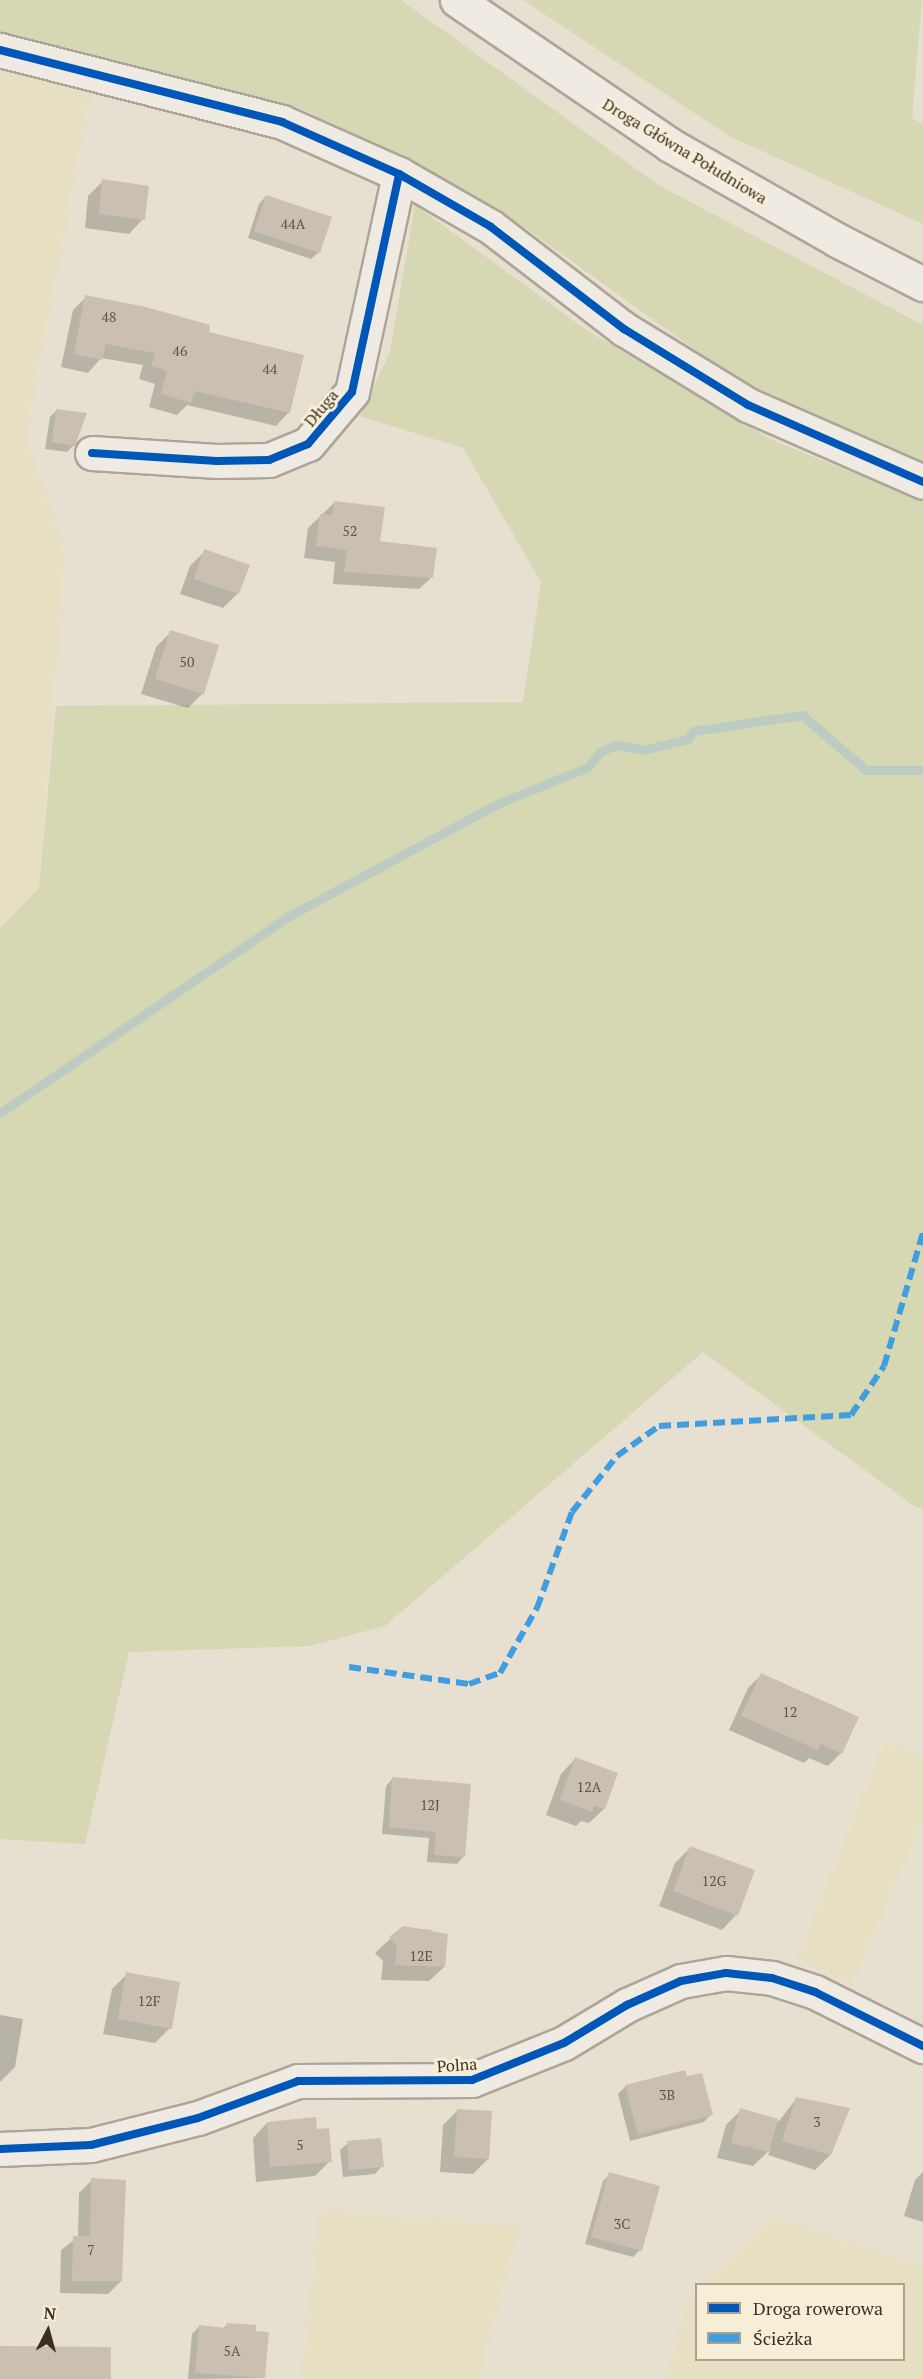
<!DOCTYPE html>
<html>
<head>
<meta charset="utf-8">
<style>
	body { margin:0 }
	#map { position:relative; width:923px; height:2379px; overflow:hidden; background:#e7e0d1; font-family:"PT Serif",serif }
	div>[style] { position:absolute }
	.farmland>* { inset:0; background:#e6dfc2 }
	.green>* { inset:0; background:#d6d7b3 }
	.shadow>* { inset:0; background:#0003 }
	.stream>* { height:9px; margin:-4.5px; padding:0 4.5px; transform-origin:4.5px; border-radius:4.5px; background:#bcccc2 }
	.building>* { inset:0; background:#cbbfb2 }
	.roads { filter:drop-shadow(2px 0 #ada599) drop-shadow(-2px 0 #ada599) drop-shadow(0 2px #ada599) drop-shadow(0 -2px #ada599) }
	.minor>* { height:33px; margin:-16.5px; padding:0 16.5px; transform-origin:16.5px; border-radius:16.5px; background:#efebe3 }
	.secondary>* { height:33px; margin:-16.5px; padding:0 16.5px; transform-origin:16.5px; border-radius:16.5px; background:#efebe3 }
	.quiet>* { height:6px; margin-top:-3px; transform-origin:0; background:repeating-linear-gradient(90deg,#3f9de0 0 12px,transparent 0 18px) }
	.cycleway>* { height:8px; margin:-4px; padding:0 4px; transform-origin:4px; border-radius:4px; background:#0057b8 }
	span { translate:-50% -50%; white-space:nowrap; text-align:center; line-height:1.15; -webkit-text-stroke:6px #f7eed8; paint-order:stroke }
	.number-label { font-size:14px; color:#605244 }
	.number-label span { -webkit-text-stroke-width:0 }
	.street-label { font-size:16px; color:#3d2e20 }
	.legend { position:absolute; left:695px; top:2283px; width:210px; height:78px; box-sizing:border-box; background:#f7eed8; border:2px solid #ada18e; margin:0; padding:8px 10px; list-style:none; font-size:18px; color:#3d2e20 }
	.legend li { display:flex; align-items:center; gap:12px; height:30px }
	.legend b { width:30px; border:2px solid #ada18e }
	.north { position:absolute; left:18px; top:2301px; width:60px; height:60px; -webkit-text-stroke:4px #f7eed8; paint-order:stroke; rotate:6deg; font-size:16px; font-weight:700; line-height:24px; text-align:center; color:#3d2e20 }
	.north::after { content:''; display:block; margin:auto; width:21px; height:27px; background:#3d2e20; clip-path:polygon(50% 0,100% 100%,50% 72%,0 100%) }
</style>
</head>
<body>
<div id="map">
	<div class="farmland">
		<i style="clip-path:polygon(0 65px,92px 85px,26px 434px,65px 554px,39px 888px,0 928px)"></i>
		<i style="clip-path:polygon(884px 1741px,923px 1757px,923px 1820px,852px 1986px,797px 1957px)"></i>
		<i style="clip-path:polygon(320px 2210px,519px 2226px,479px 2379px,301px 2379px)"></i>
		<i style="clip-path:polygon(769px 2217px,923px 2265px,923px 2379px,667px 2379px,686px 2302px,696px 2292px,696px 2360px,904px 2360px,904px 2284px,704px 2284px)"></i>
	</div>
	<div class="green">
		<i style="clip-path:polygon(0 0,401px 0,660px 186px,923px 325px,923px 464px,750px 389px,524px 227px,400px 155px,297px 107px,0 33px)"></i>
		<i style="clip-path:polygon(523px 0,922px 0,912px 118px,923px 124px,923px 224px,729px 136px)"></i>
		<i style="clip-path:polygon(415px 205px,588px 331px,770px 439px,923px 501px,923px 1509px,914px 1506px,703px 1352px,385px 1626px,310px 1646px,129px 1652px,85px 1844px,0 1839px,0 928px,39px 888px,56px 706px,523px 702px,541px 582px,463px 448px,360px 416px,390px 352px)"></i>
	</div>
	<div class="shadow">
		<i style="clip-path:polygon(103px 181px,143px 219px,129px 234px,85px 228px,88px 196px)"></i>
		<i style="clip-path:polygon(266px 196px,319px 252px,311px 259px,248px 238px,259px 204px)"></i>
		<i style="clip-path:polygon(86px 297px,207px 333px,289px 412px,276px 426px,187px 405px,177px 415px,149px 407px,155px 384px,139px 379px,143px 365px,101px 358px,88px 373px,61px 367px,73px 310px)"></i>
		<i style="clip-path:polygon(57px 410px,74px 445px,67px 452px,45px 449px,50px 417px)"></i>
		<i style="clip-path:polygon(335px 502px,378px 542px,432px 577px,419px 589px,333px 584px,335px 562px,304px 558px,308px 528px)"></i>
		<i style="clip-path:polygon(205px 551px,238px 593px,223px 608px,180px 594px,190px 566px)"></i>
		<i style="clip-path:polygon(171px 632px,203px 693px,188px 708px,141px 694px,156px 647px)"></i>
		<i style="clip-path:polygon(761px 1675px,841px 1753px,828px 1766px,809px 1758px,804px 1763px,729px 1730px,748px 1688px)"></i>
		<i style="clip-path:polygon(575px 1759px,604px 1809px,589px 1823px,581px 1821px,576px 1826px,546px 1815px,561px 1774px)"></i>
		<i style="clip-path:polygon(393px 1778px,464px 1856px,457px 1864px,427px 1862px,429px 1838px,382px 1834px,386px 1786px)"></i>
		<i style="clip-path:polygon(690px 1848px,736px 1915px,722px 1930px,659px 1906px,675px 1863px)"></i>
		<i style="clip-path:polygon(403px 1927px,431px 1930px,444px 1967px,429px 1981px,381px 1980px,383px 1961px,375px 1953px)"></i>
		<i style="clip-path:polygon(127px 1974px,170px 2028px,155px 2043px,103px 2034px,112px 1989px)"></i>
		<i style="clip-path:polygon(0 2015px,23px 2019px,15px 2067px,0 2082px)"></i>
		<i style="clip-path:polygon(684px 2072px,711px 2114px,704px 2122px,630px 2141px,618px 2094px,625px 2087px)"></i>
		<i style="clip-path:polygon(796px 2099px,830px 2155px,815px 2170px,768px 2155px,771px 2149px,753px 2166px,717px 2158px,726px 2125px,741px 2110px,779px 2121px)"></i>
		<i style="clip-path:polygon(458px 2110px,488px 2159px,473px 2174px,440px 2172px,443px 2125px)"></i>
		<i style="clip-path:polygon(267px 2123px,316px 2131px,330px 2161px,315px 2176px,256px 2182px,253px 2138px)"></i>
		<i style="clip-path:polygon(348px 2143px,382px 2166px,375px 2174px,343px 2177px,340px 2150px)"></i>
		<i style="clip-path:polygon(923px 2172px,923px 2222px,904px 2216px,915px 2180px)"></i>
		<i style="clip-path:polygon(610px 2174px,640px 2250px,633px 2257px,585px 2244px,603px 2181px)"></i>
		<i style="clip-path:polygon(92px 2180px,121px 2281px,108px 2294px,60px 2293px,61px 2250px,78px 2237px,79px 2193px)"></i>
		<i style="clip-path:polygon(227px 2324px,263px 2378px,188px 2379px,192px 2334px,199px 2327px,223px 2329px)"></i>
	</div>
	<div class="stream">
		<i style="left:0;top:1113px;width:350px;rotate:-34.3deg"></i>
		<i style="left:289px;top:916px;width:236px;rotate:-28.3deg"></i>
		<i style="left:497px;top:804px;width:98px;rotate:-22.1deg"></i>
		<i style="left:588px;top:767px;width:19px;rotate:-51deg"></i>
		<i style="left:600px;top:752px;width:17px;rotate:-24deg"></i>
		<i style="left:616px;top:745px;width:27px;rotate:10deg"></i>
		<i style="left:643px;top:750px;width:46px;rotate:-13.7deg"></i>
		<i style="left:688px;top:739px;width:9px;rotate:-58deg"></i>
		<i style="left:693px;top:731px;width:110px;rotate:-8.4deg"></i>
		<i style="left:802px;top:715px;width:84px;rotate:40.7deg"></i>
		<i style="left:866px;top:770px;width:57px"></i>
	</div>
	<div class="building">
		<i style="clip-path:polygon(102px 179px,149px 186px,145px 220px,99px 214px)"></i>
		<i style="clip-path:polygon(266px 195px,332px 217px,320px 253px,254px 231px)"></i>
		<i style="clip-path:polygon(85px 295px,146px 307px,210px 325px,209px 332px,304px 355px,290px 413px,195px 391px,191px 403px,161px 394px,167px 371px,151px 366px,155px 353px,106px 344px,102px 360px,74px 354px)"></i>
		<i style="clip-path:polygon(56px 409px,87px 413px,75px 446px,52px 442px)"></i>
		<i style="clip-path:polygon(334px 501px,385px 507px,380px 541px,437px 548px,433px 578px,344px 572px,347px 550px,316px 546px,320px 514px,332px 515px)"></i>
		<i style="clip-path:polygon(204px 549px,250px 565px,239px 594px,194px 579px)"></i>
		<i style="clip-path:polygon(170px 630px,219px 645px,204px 694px,155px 679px)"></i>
		<i style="clip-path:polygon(761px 1673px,859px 1717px,842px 1754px,821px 1744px,818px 1750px,741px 1716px)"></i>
		<i style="clip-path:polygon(575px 1757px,618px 1773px,605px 1809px,594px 1806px,592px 1812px,560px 1800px)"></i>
		<i style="clip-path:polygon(392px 1777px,471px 1784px,465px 1857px,434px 1855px,436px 1832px,389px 1827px)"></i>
		<i style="clip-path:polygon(690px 1846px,755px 1870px,738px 1916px,673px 1891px)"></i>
		<i style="clip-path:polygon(403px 1926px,448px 1934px,445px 1967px,395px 1965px,397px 1946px,389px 1937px)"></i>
		<i style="clip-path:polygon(126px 1972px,180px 1982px,172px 2029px,118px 2019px)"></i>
		<i style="clip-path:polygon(685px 2070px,687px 2076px,702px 2073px,713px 2115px,638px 2135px,625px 2085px)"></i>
		<i style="clip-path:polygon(796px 2097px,850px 2108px,831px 2155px,782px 2141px)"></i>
		<i style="clip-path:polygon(740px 2108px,778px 2119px,769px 2152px,731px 2143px)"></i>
		<i style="clip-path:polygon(457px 2109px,492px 2111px,489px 2159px,454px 2157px)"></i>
		<i style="clip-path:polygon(316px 2117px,317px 2129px,329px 2128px,332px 2162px,270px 2167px,267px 2122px)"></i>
		<i style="clip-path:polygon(381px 2138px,384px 2167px,349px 2170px,347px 2141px)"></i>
		<i style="clip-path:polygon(609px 2172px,660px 2186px,642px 2251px,591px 2237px)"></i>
		<i style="clip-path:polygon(91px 2178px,126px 2180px,122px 2281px,72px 2281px,73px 2236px,90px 2236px)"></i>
		<i style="clip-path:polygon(227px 2323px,256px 2325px,256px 2331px,269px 2332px,265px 2378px,195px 2373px,199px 2325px,226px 2328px)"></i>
		<i style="clip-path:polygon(0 2346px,111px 2347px,111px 2379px,0 2379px)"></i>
	</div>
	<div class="roads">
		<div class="minor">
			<i style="left:0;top:50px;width:291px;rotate:14.3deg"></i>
			<i style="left:282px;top:122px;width:128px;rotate:24deg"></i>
			<i style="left:399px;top:174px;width:106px;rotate:29.9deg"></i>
			<i style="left:491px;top:227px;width:168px;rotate:37.5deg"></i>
			<i style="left:624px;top:329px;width:145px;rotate:31.5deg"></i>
			<i style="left:748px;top:405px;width:191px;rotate:23.7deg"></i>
			<i style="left:92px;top:453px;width:125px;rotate:3.7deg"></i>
			<i style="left:217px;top:461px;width:52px;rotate:-1.1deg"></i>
			<i style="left:269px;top:460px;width:42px;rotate:-22.3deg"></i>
			<i style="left:308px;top:444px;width:68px;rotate:-49.8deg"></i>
			<i style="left:352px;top:392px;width:223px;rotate:-77.8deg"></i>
			<i style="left:0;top:2149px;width:91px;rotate:-2.5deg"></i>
			<i style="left:91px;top:2145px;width:110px;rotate:-14.2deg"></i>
			<i style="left:198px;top:2118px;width:107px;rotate:-20.3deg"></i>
			<i style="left:298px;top:2081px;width:174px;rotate:-0.3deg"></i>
			<i style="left:472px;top:2080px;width:99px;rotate:-21.9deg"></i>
			<i style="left:564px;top:2043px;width:74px;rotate:-31.1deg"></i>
			<i style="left:627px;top:2005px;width:59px;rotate:-24deg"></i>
			<i style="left:681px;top:1981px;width:46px;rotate:-10.1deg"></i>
			<i style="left:726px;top:1973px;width:46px;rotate:6.2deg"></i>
			<i style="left:772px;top:1978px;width:45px;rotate:18deg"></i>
			<i style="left:815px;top:1992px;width:121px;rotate:26.6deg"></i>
		</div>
		<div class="secondary">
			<i style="left:457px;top:0;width:258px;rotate:34.2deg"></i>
			<i style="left:670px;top:145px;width:192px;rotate:29.6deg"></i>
			<i style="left:837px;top:240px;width:97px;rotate:27.1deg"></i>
		</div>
	</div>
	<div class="quiet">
		<i style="left:349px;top:1667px;width:121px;rotate:8.1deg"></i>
		<i style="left:469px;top:1684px;width:33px;rotate:-20deg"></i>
		<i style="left:500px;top:1673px;width:75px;rotate:-60.4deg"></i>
		<i style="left:537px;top:1608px;width:102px;rotate:-70deg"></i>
		<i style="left:572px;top:1512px;width:72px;rotate:-51.2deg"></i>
		<i style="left:617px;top:1456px;width:52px;rotate:-35.5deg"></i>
		<i style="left:659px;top:1426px;width:192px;rotate:-3.3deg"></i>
		<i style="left:851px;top:1415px;width:59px;rotate:-56deg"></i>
		<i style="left:884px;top:1366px;width:139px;rotate:-73.7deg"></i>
	</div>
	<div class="cycleway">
		<i style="left:0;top:50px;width:291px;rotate:14.3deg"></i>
		<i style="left:282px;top:122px;width:128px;rotate:24deg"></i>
		<i style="left:399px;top:174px;width:106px;rotate:29.9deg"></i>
		<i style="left:491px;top:227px;width:168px;rotate:37.5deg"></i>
		<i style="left:624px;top:329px;width:145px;rotate:31.5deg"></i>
		<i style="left:748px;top:405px;width:191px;rotate:23.7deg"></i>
		<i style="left:92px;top:453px;width:125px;rotate:3.7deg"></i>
		<i style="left:217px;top:461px;width:52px;rotate:-1.1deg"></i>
		<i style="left:269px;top:460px;width:42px;rotate:-22.3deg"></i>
		<i style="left:308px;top:444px;width:68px;rotate:-49.8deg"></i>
		<i style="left:352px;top:392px;width:223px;rotate:-77.8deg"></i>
		<i style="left:0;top:2149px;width:91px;rotate:-2.5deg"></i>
		<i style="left:91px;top:2145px;width:110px;rotate:-14.2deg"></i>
		<i style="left:198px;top:2118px;width:107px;rotate:-20.3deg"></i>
		<i style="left:298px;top:2081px;width:174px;rotate:-0.3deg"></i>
		<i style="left:472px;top:2080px;width:99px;rotate:-21.9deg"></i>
		<i style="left:564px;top:2043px;width:74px;rotate:-31.1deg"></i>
		<i style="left:627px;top:2005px;width:59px;rotate:-24deg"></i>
		<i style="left:681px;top:1981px;width:46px;rotate:-10.1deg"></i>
		<i style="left:726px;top:1973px;width:46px;rotate:6.2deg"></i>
		<i style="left:772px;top:1978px;width:45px;rotate:18deg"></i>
		<i style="left:815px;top:1992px;width:121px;rotate:26.6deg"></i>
	</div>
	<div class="number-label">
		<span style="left:293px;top:224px">44A</span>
		<span style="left:109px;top:317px">48</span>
		<span style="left:180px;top:351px">46</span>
		<span style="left:270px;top:369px">44</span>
		<span style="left:350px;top:531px">52</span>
		<span style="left:187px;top:662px">50</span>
		<span style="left:790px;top:1712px">12</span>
		<span style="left:589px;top:1787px">12A</span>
		<span style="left:430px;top:1805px">12J</span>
		<span style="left:714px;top:1881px">12G</span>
		<span style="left:421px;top:1956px">12E</span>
		<span style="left:149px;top:2001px">12F</span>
		<span style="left:667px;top:2095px">3B</span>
		<span style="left:817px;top:2122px">3</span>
		<span style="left:300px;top:2145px">5</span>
		<span style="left:622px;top:2224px">3C</span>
		<span style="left:91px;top:2250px">7</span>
		<span style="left:232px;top:2351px">5A</span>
	</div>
	<div class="street-label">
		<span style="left:685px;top:151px;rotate:31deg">Droga Główna Południowa</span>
		<span style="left:321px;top:408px;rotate:-50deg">Długa</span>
		<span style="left:457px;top:2065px;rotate:-4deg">Polna</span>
	</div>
	<ul class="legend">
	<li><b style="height:8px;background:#0057b8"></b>Droga rowerowa</li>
	<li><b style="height:8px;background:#3f9de0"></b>Ścieżka</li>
	</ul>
	<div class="north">N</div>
</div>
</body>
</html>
